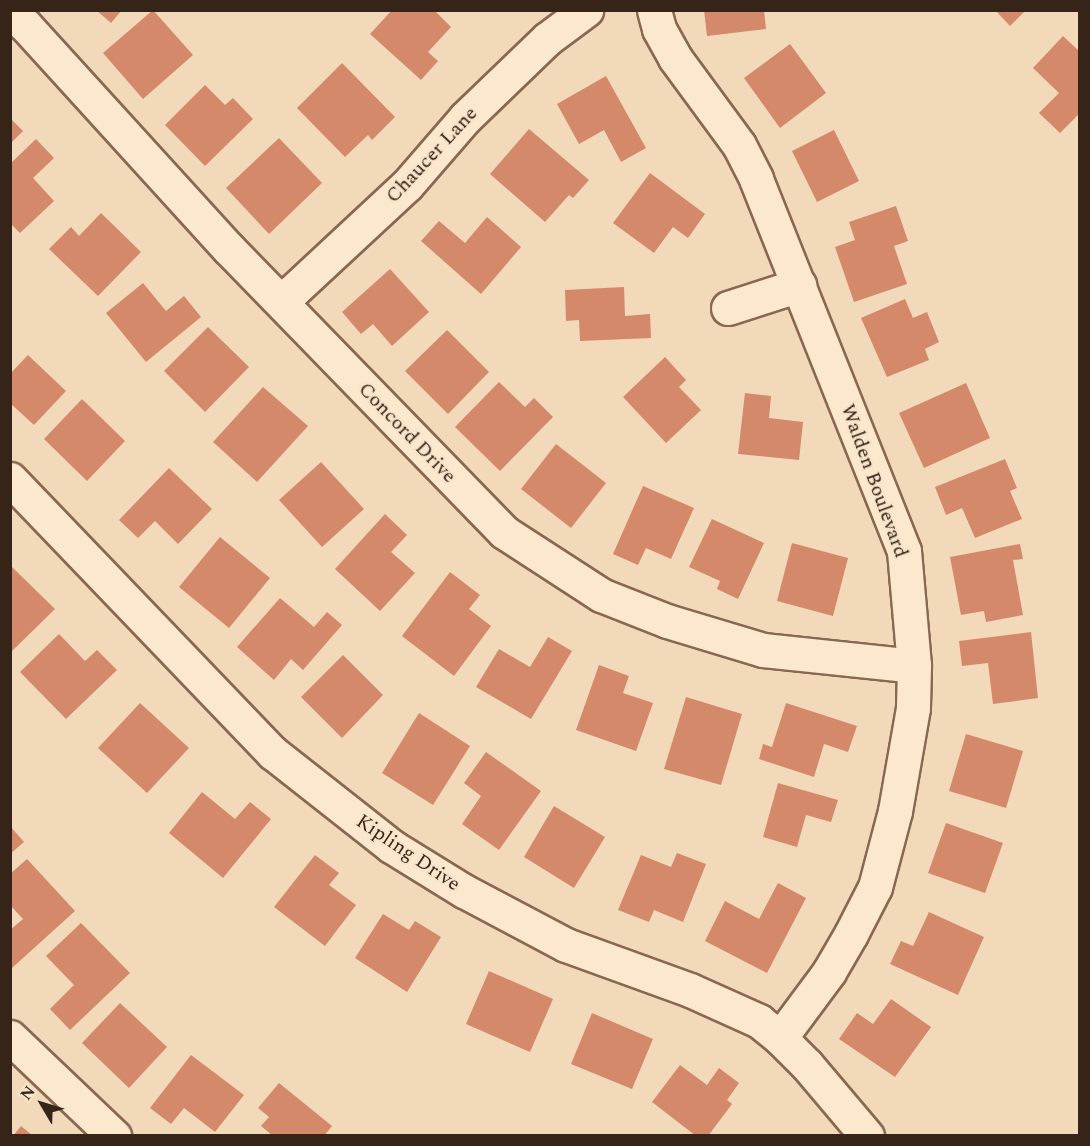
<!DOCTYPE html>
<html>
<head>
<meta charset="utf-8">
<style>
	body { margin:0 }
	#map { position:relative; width:1090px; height:1146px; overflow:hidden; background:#f2d9b9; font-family:Spectral,serif }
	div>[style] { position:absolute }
	.building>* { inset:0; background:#d4896b }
	.roads { filter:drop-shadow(2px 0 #896852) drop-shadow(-2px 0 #896852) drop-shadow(0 2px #896852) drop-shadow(0 -2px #896852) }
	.minor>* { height:33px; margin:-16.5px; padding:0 16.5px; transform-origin:16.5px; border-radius:16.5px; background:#fce8cd }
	span { translate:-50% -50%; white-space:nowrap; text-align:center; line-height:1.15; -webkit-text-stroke:4.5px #f8e5c9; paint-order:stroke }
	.street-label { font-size:20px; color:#372419 }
	.frame { position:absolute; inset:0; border:12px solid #372419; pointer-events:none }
	.north { position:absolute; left:12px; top:1074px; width:60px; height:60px; -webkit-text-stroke:4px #f8e5c9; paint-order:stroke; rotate:308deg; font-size:16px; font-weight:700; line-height:24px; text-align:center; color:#372419 }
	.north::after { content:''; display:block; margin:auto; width:21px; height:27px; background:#372419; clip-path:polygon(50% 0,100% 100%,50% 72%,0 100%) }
</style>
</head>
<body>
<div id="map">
	<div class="building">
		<i style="clip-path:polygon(96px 10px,122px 10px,111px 23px)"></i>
		<i style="clip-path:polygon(153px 10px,193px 55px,143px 99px,103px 53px)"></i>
		<i style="clip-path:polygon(392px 10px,434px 10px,451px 27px,428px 52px,438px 61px,421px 80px,370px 34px)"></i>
		<i style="clip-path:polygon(704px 10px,764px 10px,766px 29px,707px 36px)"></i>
		<i style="clip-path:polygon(995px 10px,1026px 10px,1010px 26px)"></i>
		<i style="clip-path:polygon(1063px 36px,1080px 52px,1080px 113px,1060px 133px,1039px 113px,1059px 93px,1033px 68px)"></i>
		<i style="clip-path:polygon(790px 44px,826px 93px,780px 128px,744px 78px)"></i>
		<i style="clip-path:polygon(342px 63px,395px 117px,372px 140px,368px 135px,345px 157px,297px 108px)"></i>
		<i style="clip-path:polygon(606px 76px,646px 148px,621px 162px,604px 130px,579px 144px,557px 104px)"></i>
		<i style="clip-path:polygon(205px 85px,225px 105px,233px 98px,253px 119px,205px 166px,165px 125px)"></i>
		<i style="clip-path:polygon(10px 118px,23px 131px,10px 144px)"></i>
		<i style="clip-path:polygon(529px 129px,589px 180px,573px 198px,569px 195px,545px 222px,490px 174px)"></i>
		<i style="clip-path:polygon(834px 130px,859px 181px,817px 202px,792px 151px)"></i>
		<i style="clip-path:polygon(279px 138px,322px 183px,269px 234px,226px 188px)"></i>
		<i style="clip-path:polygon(36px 139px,54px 158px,33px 178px,54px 201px,20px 233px,10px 223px,10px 164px)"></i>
		<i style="clip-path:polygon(650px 173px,705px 214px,688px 238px,673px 227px,654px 253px,613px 223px)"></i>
		<i style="clip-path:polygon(896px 206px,908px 241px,894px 246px,907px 284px,854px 302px,835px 247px,855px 240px,849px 222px)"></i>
		<i style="clip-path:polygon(101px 213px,141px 252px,98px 296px,49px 249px,71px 227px,79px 236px)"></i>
		<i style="clip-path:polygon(487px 217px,521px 247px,481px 294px,421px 241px,439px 221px,465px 243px)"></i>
		<i style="clip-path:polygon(390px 269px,429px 312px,392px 346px,373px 324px,361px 334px,342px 312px)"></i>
		<i style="clip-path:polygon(143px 283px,166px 311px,184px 296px,201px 317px,146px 362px,106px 313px)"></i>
		<i style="clip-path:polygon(624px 287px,625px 316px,650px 314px,651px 338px,580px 341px,579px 320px,566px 321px,565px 290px)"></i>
		<i style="clip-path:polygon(905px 299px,913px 318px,927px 312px,939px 342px,925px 349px,929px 360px,887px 377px,861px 318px)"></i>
		<i style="clip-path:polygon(208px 327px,249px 367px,205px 412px,164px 371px)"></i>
		<i style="clip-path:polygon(447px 330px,489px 372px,448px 414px,405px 371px)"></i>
		<i style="clip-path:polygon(28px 355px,66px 391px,34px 425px,10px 403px,10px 374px)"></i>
		<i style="clip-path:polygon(665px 357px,686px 380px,679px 387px,701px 410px,666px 443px,623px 397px)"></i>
		<i style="clip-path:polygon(499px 382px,525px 407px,534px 398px,553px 417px,500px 471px,455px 427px)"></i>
		<i style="clip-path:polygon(966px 383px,990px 438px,924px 468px,899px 413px)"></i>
		<i style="clip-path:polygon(263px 387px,308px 426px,257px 482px,213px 442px)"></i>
		<i style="clip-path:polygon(745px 393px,771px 396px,769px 418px,803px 422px,799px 460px,738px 454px)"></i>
		<i style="clip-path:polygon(82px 399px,125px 441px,87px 481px,44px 439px)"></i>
		<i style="clip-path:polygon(556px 444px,606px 483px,571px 528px,521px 489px)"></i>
		<i style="clip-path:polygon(1005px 459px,1017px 488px,1010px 491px,1022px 519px,975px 538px,962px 508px,946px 515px,935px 487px)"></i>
		<i style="clip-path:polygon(321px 462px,364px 509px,322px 547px,279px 500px)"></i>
		<i style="clip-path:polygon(169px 468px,212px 509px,178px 544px,155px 521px,138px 538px,119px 520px)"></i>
		<i style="clip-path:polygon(643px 486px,694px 508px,671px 559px,646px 548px,638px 565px,613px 554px)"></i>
		<i style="clip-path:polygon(385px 514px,407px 535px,391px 552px,415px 573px,380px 611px,335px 569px)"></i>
		<i style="clip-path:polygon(712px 519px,764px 543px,738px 599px,717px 589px,720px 581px,689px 567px)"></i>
		<i style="clip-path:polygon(220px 537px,270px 578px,229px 628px,179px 587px)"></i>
		<i style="clip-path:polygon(792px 543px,848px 558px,833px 616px,777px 601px)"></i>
		<i style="clip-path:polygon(1020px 544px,1023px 559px,1013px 560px,1023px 615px,986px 622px,984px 611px,961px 615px,950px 557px)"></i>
		<i style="clip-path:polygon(10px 565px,55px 609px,10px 653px)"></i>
		<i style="clip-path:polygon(450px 572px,480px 595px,469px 609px,491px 626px,454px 676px,402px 636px)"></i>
		<i style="clip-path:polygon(280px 598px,314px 627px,327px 612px,342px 625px,303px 670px,291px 659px,274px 680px,237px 647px)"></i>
		<i style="clip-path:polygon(1031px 632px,1038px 698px,993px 704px,988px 663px,962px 666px,959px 641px)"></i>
		<i style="clip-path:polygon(59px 634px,85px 661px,97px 650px,117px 670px,66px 719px,20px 672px)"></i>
		<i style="clip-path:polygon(548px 637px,572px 651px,531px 719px,476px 687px,499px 649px,530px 667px)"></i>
		<i style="clip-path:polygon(343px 655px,383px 695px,342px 738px,301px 697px)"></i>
		<i style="clip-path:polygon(599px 665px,629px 676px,623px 693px,653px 703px,636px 751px,576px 730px)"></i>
		<i style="clip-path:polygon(686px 697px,742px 714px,721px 785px,664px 769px)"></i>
		<i style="clip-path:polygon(140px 703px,189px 748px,147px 793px,98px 748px)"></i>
		<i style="clip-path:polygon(786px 703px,857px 726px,848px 752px,824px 744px,814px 777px,759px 759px,763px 744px,772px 747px)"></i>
		<i style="clip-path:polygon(419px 713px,470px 746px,433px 805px,382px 773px)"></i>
		<i style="clip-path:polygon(966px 734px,1023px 751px,1006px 808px,949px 791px)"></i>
		<i style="clip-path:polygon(486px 752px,541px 791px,499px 850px,462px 824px,481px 796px,464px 783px)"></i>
		<i style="clip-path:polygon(778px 783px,838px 800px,831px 822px,806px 815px,797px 847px,763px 837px)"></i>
		<i style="clip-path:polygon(202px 792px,235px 819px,250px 802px,271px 819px,223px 878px,169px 833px)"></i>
		<i style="clip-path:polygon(554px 806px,605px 837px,574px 888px,524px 857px)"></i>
		<i style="clip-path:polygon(946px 823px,1003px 843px,985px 893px,928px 873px)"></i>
		<i style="clip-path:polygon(10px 826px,24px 842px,10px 854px)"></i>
		<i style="clip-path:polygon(677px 853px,706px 864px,683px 922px,654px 910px,649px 922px,618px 910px,641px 855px,671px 867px)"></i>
		<i style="clip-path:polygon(315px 855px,339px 873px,329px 885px,356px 905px,325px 946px,274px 907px)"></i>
		<i style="clip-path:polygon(27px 859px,75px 911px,12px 968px,10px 930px,23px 919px,10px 905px,10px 874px)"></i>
		<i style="clip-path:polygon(778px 883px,806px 898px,767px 973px,705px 941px,725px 901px,759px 919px)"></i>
		<i style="clip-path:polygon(929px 912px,984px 937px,958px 995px,890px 964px,901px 941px,913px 946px)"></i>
		<i style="clip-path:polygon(383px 914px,409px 930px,415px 921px,441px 937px,407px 992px,355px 958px)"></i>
		<i style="clip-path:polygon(81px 923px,130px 973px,70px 1030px,50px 1009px,74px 985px,46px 956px)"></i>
		<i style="clip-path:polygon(489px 971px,553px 999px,530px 1052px,466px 1024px)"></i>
		<i style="clip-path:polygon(891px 999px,931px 1027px,895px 1077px,839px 1039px,857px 1013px,873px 1024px)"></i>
		<i style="clip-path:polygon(120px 1003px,167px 1047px,129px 1088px,82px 1043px)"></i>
		<i style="clip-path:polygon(592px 1013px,653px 1039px,632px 1089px,571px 1064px)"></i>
		<i style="clip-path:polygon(191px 1055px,244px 1095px,215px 1132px,184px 1108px,171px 1124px,150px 1108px)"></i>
		<i style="clip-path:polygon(680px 1065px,707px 1085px,719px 1068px,739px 1083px,727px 1100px,732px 1104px,708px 1136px,696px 1136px,652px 1102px)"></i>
		<i style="clip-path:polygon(279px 1083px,332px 1126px,324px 1136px,273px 1136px,261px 1126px,269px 1117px,258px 1108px)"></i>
		<i style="clip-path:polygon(21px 1126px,33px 1136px,13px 1136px)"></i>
	</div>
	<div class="roads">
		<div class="minor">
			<i style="left:654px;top:10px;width:20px;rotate:75deg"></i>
			<i style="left:659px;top:29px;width:33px;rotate:61deg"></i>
			<i style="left:675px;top:58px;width:108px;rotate:53.7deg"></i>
			<i style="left:739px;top:145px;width:38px;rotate:63deg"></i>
			<i style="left:756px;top:179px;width:400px;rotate:68.3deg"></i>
			<i style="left:904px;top:551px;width:115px;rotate:85deg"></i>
			<i style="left:914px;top:666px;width:42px;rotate:91.4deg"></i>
			<i style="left:913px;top:708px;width:105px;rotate:99.9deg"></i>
			<i style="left:895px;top:811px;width:79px;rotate:104.7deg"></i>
			<i style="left:875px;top:887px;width:53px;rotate:117.1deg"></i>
			<i style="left:851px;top:934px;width:44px;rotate:120.1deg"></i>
			<i style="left:829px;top:972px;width:82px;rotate:126.6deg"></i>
			<i style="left:10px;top:13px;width:19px;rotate:39deg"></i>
			<i style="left:25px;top:25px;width:303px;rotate:47.7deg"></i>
			<i style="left:229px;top:249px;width:395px;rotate:45.8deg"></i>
			<i style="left:504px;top:532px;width:116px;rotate:33deg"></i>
			<i style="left:601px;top:595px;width:71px;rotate:21.5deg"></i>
			<i style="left:667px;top:621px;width:100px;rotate:16.8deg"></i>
			<i style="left:763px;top:650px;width:152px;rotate:6deg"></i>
			<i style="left:281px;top:302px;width:172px;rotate:-42.9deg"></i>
			<i style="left:407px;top:185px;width:89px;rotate:-49.1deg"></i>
			<i style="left:465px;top:118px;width:114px;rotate:-43.9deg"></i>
			<i style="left:547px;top:39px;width:49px;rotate:-36.6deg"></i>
			<i style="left:728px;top:308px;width:75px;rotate:-17.9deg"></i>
			<i style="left:10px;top:479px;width:380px;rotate:46.2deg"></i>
			<i style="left:273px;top:753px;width:150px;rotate:38.2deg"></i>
			<i style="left:391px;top:846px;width:86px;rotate:31.7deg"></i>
			<i style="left:464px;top:891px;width:115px;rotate:27.9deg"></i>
			<i style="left:566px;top:945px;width:132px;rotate:19.9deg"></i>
			<i style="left:690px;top:990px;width:76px;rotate:24.2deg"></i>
			<i style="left:759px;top:1021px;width:27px;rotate:39deg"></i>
			<i style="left:780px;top:1038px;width:38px;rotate:45deg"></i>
			<i style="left:807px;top:1065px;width:93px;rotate:49.8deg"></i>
			<i style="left:10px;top:1037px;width:144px;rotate:43.6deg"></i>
		</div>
	</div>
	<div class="street-label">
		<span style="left:432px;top:155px;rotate:-47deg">Chaucer Lane</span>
		<span style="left:407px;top:433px;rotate:46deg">Concord Drive</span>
		<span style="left:874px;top:481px;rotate:70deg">Walden Boulevard</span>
		<span style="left:408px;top:853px;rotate:34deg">Kipling Drive</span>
	</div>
	<div class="frame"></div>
	<div class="north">N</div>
</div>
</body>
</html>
